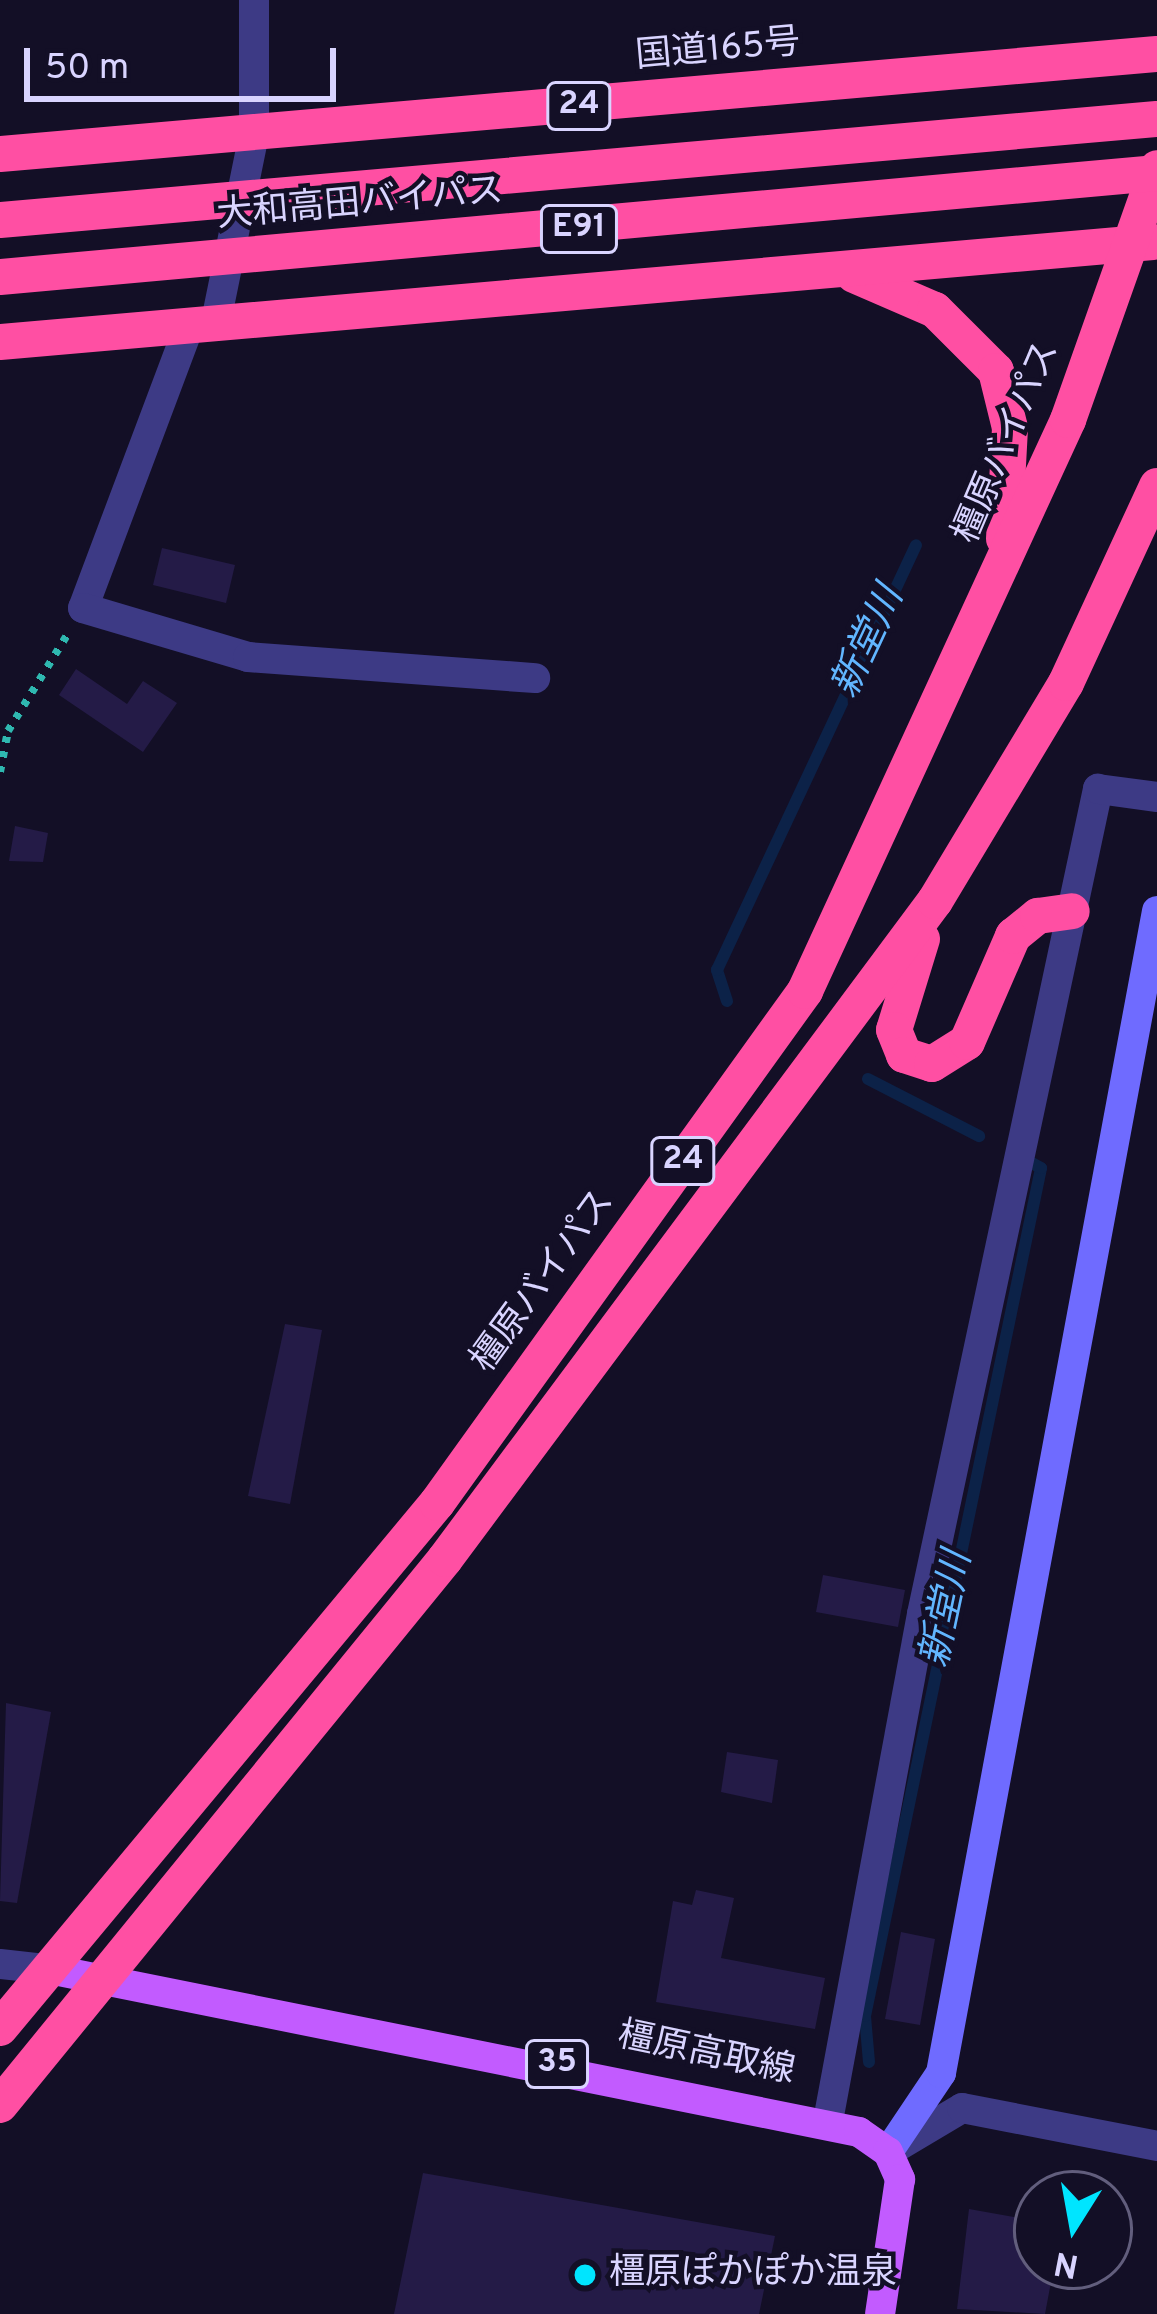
<!DOCTYPE html>
<html>
<head>
<meta charset="utf-8">
<style>
	body { margin:0 }
	#map { position:relative; width:1157px; height:2314px; overflow:hidden; background:#130f26; font-family:Overpass,"Noto Sans JP",sans-serif }
	div>[style] { position:absolute }
	.stream>* { height:12px; margin:-6px; padding:0 6px; transform-origin:6px; border-radius:6px; background:#0c2248 }
	.building>* { inset:0; background:#241b47 }
	.path>* { height:8px; margin-top:-4px; transform-origin:0; background:repeating-linear-gradient(90deg,#2fb8b0 0 6px,transparent 0 15px) }
	.street>* { height:30px; margin:-15px; padding:0 15px; transform-origin:15px; border-radius:15px; background:#3d3a85 }
	.secondary>* { height:30px; margin:-15px; padding:0 15px; transform-origin:15px; border-radius:15px; background:#6f6bff }
	.primary>* { height:30px; margin:-15px; padding:0 15px; transform-origin:15px; border-radius:15px; background:#c25bff }
	.highway>* { height:36px; margin:-18px; padding:0 18px; transform-origin:18px; border-radius:18px; background:#ff4fa3 }
	.highway-bridge>* { height:36px; margin:-18px; padding:0 18px; transform-origin:18px; border-radius:18px; background:#ff4fa3 }
	.dots>* { width:33px; height:33px; translate:-50% -50%; box-sizing:border-box; border:6px solid #130f26; border-radius:50% }
	span { translate:-50% -50%; white-space:nowrap; text-align:center; line-height:1.15; -webkit-text-stroke:9px #130f26; paint-order:stroke }
	.shield-label span { padding:3px 9px; background:#130f26; border:3px solid; border-radius:9px; -webkit-text-stroke-width:0 }
	.shield-label { font-size:33px; color:#d9d4ff; font-weight:700 }
	.street-label { font-size:36px; color:#d9d4ff }
	.poi-label { font-size:36px; color:#d9d4ff }
	.left { translate:0 -50%; text-align:left }
	.water-label { font-size:39px; color:#62b6ff; font-style:italic }
	.north { position:absolute; left:1013px; top:2170px; width:120px; height:120px; box-sizing:border-box; background:#130f26; border:3px solid #625e7d; border-radius:50%; rotate:191deg; font-size:33px; font-weight:700; line-height:48px; text-align:center; color:#d9d4ff }
	.north::after { content:''; display:block; margin:auto; width:42px; height:54px; background:#00e5ff; clip-path:polygon(50% 0,100% 100%,50% 72%,0 100%) }
	.scale { position:absolute; left:24px; top:48px; width:312px; height:54px; box-sizing:border-box; border:6px solid #d9d4ff; border-top:0; padding-left:15px; font-size:36px; line-height:42px; white-space:nowrap; color:#d9d4ff; -webkit-text-stroke:9px #130f26; paint-order:stroke }
</style>
</head>
<body>
<div id="map">
	<div class="stream">
		<i style="left:727px;top:1001px;width:33px;rotate:-108deg"></i>
		<i style="left:717px;top:970px;width:469px;rotate:-64.9deg"></i>
		<i style="left:868px;top:1079px;width:125px;rotate:27.2deg"></i>
		<i style="left:869px;top:2062px;width:46px;rotate:-95deg"></i>
		<i style="left:865px;top:2016px;width:866px;rotate:-78.27deg"></i>
		<i style="left:1041px;top:1168px;width:10px;rotate:-151deg"></i>
	</div>
	<div class="building">
		<i style="clip-path:polygon(162px 548px,235px 565px,226px 603px,153px 585px)"></i>
		<i style="clip-path:polygon(76px 669px,127px 704px,143px 681px,177px 703px,143px 752px,59px 695px)"></i>
		<i style="clip-path:polygon(15px 826px,48px 833px,43px 862px,9px 861px)"></i>
		<i style="clip-path:polygon(285px 1324px,322px 1330px,290px 1504px,248px 1496px)"></i>
		<i style="clip-path:polygon(823px 1575px,905px 1590px,898px 1627px,816px 1612px)"></i>
		<i style="clip-path:polygon(6px 1703px,51px 1712px,17px 1903px,0 1901px)"></i>
		<i style="clip-path:polygon(727px 1752px,778px 1760px,772px 1803px,721px 1792px)"></i>
		<i style="clip-path:polygon(696px 1890px,734px 1898px,721px 1958px,825px 1978px,815px 2029px,656px 2002px,673px 1901px,692px 1905px)"></i>
		<i style="clip-path:polygon(901px 1932px,935px 1939px,920px 2025px,885px 2019px)"></i>
		<i style="clip-path:polygon(423px 2173px,775px 2236px,759px 2314px,394px 2314px)"></i>
		<i style="clip-path:polygon(969px 2209px,1037px 2221px,1037px 2266px,1054px 2266px,1045px 2314px,957px 2309px)"></i>
	</div>
	<div class="path">
		<i style="left:0;top:772px;width:42px;rotate:-79deg"></i>
		<i style="left:8px;top:731px;width:113px;rotate:-58.4deg"></i>
	</div>
	<div class="street">
		<i style="left:215px;top:326px;width:195px;rotate:-78.5deg"></i>
		<i style="left:254px;top:135px;width:135px;rotate:-90deg"></i>
		<i style="left:188px;top:329px;width:298px;rotate:110.6deg"></i>
		<i style="left:83px;top:608px;width:172px;rotate:16.5deg"></i>
		<i style="left:248px;top:657px;width:288px;rotate:4.2deg"></i>
		<i style="left:0;top:1964px;width:54px;rotate:6.3deg"></i>
		<i style="left:828px;top:2121px;width:516px;rotate:-79.5deg"></i>
		<i style="left:922px;top:1614px;width:844px;rotate:-77.96deg"></i>
		<i style="left:1098px;top:789px;width:60px;rotate:7.7deg"></i>
		<i style="left:888px;top:2152px;width:86px;rotate:-30.7deg"></i>
		<i style="left:962px;top:2108px;width:199px;rotate:11deg"></i>
	</div>
	<div class="secondary">
		<i style="left:888px;top:2152px;width:95px;rotate:-56.1deg"></i>
		<i style="left:941px;top:2073px;width:1182px;rotate:-79.47deg"></i>
	</div>
	<div class="primary">
		<i style="left:54px;top:1970px;width:821px;rotate:11.38deg"></i>
		<i style="left:859px;top:2132px;width:35px;rotate:35deg"></i>
		<i style="left:888px;top:2152px;width:30px;rotate:66deg"></i>
		<i style="left:900px;top:2179px;width:136px;rotate:98.4deg"></i>
	</div>
	<div class="highway">
		<i style="left:0;top:154px;width:1161px;rotate:-4.94deg"></i>
		<i style="left:854px;top:275px;width:88px;rotate:23.4deg"></i>
		<i style="left:935px;top:310px;width:86px;rotate:45deg"></i>
		<i style="left:996px;top:371px;width:59px;rotate:76.2deg"></i>
		<i style="left:1010px;top:428px;width:111px;rotate:93.1deg"></i>
		<i style="left:0;top:342px;width:1157px;rotate:-4.96deg"></i>
		<i style="left:922px;top:939px;width:95px;rotate:107.1deg"></i>
		<i style="left:894px;top:1030px;width:27px;rotate:68deg"></i>
		<i style="left:904px;top:1055px;width:29px;rotate:18deg"></i>
		<i style="left:932px;top:1064px;width:41px;rotate:-32.2deg"></i>
		<i style="left:967px;top:1042px;width:116px;rotate:-66.5deg"></i>
		<i style="left:1013px;top:936px;width:32px;rotate:-39deg"></i>
		<i style="left:1038px;top:916px;width:34px;rotate:-8deg"></i>
		<i style="left:0;top:2028px;width:683px;rotate:-50.23deg"></i>
		<i style="left:437px;top:1503px;width:631px;rotate:-54.29deg"></i>
		<i style="left:805px;top:991px;width:629px;rotate:-65.27deg"></i>
		<i style="left:1068px;top:420px;width:267px;rotate:-70.5deg"></i>
		<i style="left:0;top:2105px;width:704px;rotate:-50.82deg"></i>
		<i style="left:445px;top:1559px;width:820px;rotate:-53.33deg"></i>
		<i style="left:935px;top:901px;width:254px;rotate:-59deg"></i>
		<i style="left:1066px;top:683px;width:217px;rotate:-65.2deg"></i>
	</div>
	<div class="highway-bridge">
		<i style="left:0;top:220px;width:1161px;rotate:-4.99deg"></i>
		<i style="left:0;top:277px;width:1162px;rotate:-5.14deg"></i>
	</div>
	<div class="dots">
		<i style="left:585px;top:2275px;background:#00e5ff"></i>
	</div>
	<div class="shield-label">
		<span style="left:579px;top:106px">24</span>
		<span style="left:579px;top:229px">E91</span>
		<span style="left:683px;top:1161px">24</span>
		<span style="left:557px;top:2064px">35</span>
	</div>
	<div class="street-label">
		<span style="left:718px;top:51px;rotate:-5deg">国道165号</span>
		<span style="left:360px;top:205px;rotate:-5deg">大和高田バイパス</span>
		<span style="left:1008px;top:443px;rotate:-67deg">橿原バイパス</span>
		<span style="left:544px;top:1282px;rotate:-54deg">橿原バイパス</span>
		<span style="left:706px;top:2055px;rotate:12deg">橿原高取線</span>
	</div>
	<div class="poi-label">
		<span class="left" style="left:609px;top:2275px">橿原ぽかぽか温泉</span>
	</div>
	<div class="water-label">
		<span style="left:870px;top:643px;rotate:-65deg">新堂川</span>
		<span style="left:949px;top:1610px;rotate:-78deg">新堂川</span>
	</div>
	<div class="north">N</div>
	<div class="scale">50 m</div>
</div>
</body>
</html>
